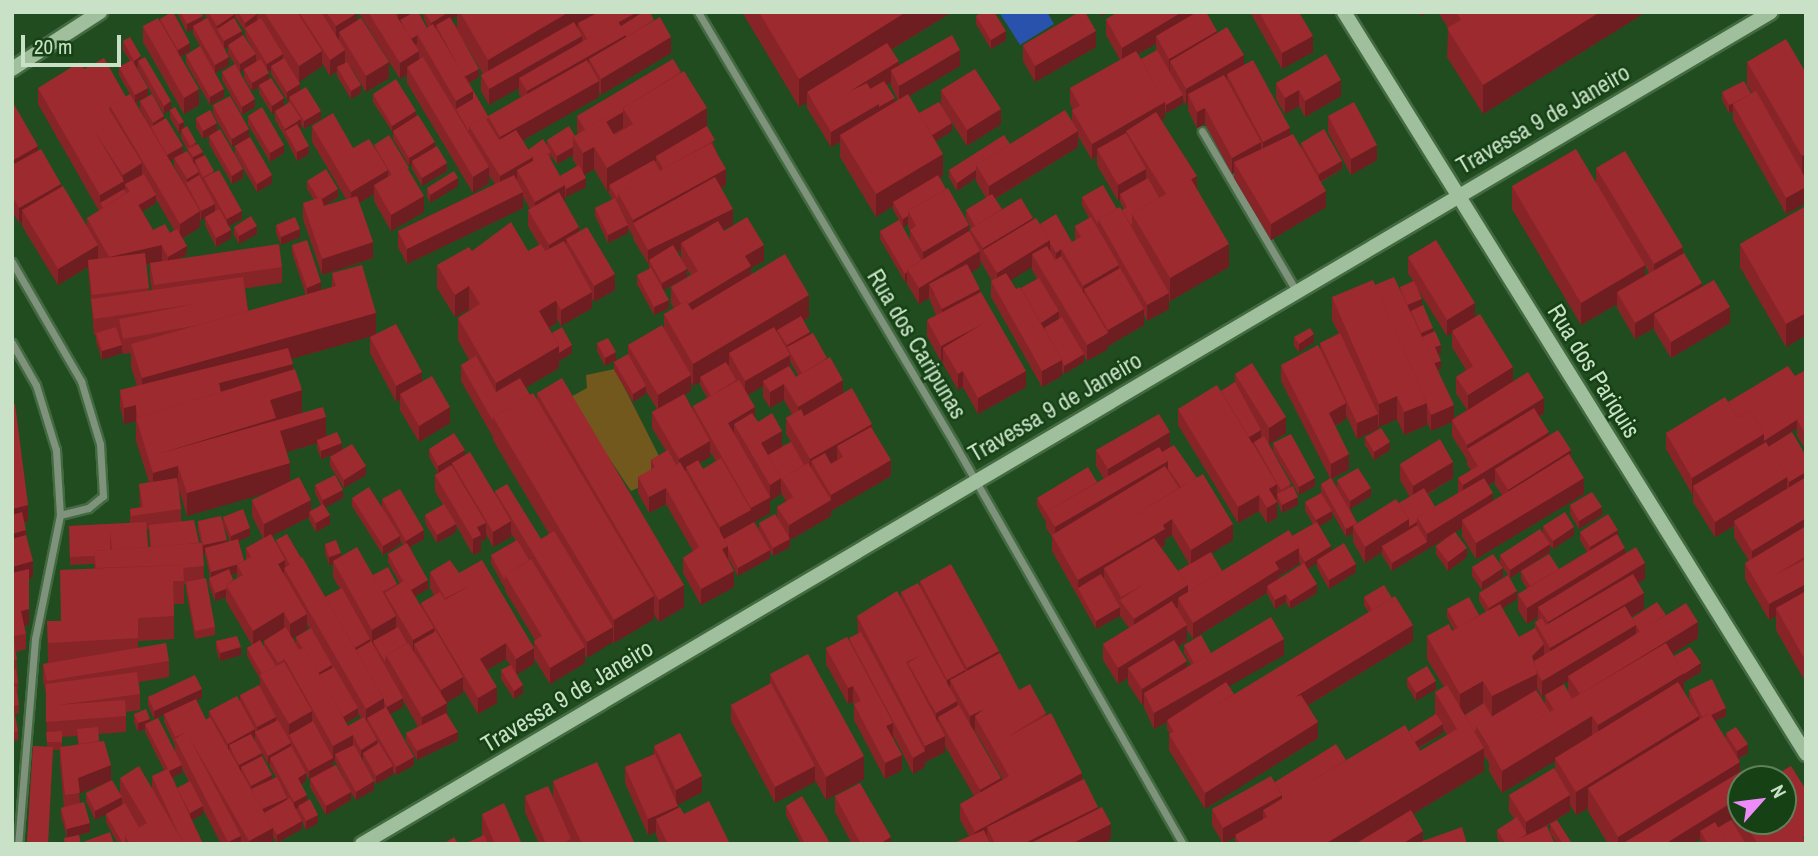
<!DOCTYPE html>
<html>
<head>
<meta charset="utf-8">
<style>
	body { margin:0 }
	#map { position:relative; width:1818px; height:856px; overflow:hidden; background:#214c20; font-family:"Archivo Narrow",sans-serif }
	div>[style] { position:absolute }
	.green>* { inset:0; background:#73581e }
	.water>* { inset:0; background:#2852ab }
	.roads { filter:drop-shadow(2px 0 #436a41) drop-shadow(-2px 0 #436a41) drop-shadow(0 2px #436a41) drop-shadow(0 -2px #436a41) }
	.street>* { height:7px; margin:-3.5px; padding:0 3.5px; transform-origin:3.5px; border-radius:3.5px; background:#7e927c }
	.secondary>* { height:14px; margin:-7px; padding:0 7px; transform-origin:7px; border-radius:7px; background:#a0bf9d }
	.wall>* { inset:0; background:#872428 }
	.shaded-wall>* { inset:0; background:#6e1d21 }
	.building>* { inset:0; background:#9d2a2f }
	span { translate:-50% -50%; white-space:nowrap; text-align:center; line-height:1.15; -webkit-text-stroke:5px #164115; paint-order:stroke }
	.street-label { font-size:24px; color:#c9e1c7 }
	.frame { position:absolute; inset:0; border:14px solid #c9e1c7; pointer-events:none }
	.north { position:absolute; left:1727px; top:765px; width:70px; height:70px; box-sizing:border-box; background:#164115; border:2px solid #5e815c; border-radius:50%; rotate:62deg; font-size:19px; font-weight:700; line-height:28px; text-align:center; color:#c9e1c7 }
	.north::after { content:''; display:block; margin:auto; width:24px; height:32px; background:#ed8cf9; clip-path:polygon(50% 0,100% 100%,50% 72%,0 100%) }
	.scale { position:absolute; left:21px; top:35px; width:100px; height:32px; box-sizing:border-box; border:4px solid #c9e1c7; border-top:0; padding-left:9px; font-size:21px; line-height:24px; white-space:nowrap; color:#c9e1c7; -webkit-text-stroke:5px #164115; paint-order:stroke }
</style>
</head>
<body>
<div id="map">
	<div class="green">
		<i style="clip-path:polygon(615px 369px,664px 466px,649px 483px,631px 491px,569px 398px,587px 388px,586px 375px)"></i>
	</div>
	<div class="water">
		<i style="clip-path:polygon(999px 12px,1047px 12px,1054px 24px,1020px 45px)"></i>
	</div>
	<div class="roads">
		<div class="street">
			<i style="left:698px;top:12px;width:501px;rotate:59.29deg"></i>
			<i style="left:954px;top:443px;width:462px;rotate:60.3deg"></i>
			<i style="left:1202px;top:131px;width:187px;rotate:59.5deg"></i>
			<i style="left:12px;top:262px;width:138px;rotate:59.9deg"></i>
			<i style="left:81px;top:381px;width:66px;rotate:73.2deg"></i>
			<i style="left:100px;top:444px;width:52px;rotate:86.7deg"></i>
			<i style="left:103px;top:496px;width:19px;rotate:141deg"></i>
			<i style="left:88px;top:508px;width:29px;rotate:166deg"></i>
			<i style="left:12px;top:343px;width:48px;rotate:60.3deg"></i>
			<i style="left:36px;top:385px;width:68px;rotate:72.9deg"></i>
			<i style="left:56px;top:450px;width:65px;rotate:86.5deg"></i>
			<i style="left:60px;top:515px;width:126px;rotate:101.4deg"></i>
			<i style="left:35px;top:639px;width:206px;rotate:94.7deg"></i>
		</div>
		<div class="secondary">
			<i style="left:1344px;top:12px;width:874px;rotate:58.09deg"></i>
			<i style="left:12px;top:69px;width:105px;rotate:-32.9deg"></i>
			<i style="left:362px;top:844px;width:1636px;rotate:-30.56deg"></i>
		</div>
	</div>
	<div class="wall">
		<i style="clip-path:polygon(169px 12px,175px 12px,173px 13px,190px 51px,180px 57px,199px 105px,184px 114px,143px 42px,143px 26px,160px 22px,160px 19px,170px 13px)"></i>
		<i style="clip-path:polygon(evenodd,178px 12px,203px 20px,207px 18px,203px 12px,357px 12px,357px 20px,389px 78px,366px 92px,350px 66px,361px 93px,351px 99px,337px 76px,337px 71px,330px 76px,322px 63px,322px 66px,299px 82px,300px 90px,321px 119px,304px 129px,301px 123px,300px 128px,309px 154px,297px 161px,285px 137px,275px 120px,275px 112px,272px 114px,259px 93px,259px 87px,252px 91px,244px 78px,244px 70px,240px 72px,255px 107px,242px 115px,222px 80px,222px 72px,235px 64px,228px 54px,228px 47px,225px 49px,229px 65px,215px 73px,224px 97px,210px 105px,186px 63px,186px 55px,200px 46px,193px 34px,193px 29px,187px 32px,178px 15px,178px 12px,235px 17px,245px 31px,245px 36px,256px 54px,242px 36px,235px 20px,235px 17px,178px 12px,271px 70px,271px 74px,287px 100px,289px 98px,289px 102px,284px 106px,269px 79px,268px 71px,271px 70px)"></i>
		<i style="clip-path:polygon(evenodd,358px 12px,418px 12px,427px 28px,428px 27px,424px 19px,423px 12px,638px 12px,638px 15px,671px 53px,601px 95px,599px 91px,599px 97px,523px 140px,528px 150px,547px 146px,547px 140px,575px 136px,578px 134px,577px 132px,577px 116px,673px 59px,707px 127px,715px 148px,726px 185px,721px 188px,723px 230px,764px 261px,751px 268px,751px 275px,809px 317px,803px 321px,810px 334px,843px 393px,872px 428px,891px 476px,831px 511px,831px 516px,790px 540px,790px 547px,773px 556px,770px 551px,770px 558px,738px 576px,728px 558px,734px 587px,701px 605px,683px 573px,683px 558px,693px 551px,666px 504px,649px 513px,638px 493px,638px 477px,651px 470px,651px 460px,666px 451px,652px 428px,652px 412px,657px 409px,646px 391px,646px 394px,633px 402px,614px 370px,614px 362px,628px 355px,628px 345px,664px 329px,664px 314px,674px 308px,671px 303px,671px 287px,691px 275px,687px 269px,687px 277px,664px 290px,669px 308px,654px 315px,637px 284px,637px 275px,649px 269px,649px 265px,633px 239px,633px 236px,628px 228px,628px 233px,608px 243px,595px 216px,595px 208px,613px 200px,609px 194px,609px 190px,607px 191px,594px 169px,584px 175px,586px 187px,566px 197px,565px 196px,564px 201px,579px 231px,615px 290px,594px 302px,592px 298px,592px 308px,561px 326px,557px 318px,557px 323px,549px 328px,552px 333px,572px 353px,559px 361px,559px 368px,525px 388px,530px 395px,537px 399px,537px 393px,684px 607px,659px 622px,654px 614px,654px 619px,614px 643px,613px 641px,587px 658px,585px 654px,585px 663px,550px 684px,534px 658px,534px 664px,517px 674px,523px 693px,514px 699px,501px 679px,501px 670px,510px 665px,506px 659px,487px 670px,497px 703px,478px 714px,463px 689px,463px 693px,447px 702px,447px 714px,458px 740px,417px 760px,406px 741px,406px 733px,418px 727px,403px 700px,403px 707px,390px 714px,414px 765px,396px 775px,393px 771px,393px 775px,376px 784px,363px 761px,363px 756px,361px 758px,374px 790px,356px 800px,351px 792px,351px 800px,326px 815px,310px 787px,310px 779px,309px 779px,306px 773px,306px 781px,301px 784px,307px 801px,318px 823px,306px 830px,302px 821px,302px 829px,277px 843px,273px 836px,273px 844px,242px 844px,241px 842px,241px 844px,221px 844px,203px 809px,203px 814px,192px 820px,203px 844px,118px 844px,106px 822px,106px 814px,95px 820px,86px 801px,86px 793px,110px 781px,79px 793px,80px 803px,90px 832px,79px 835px,64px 844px,64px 838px,67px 837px,61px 816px,61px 808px,64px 807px,60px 763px,60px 750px,53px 750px,48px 844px,27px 844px,33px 746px,47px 747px,46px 694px,43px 680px,43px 664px,48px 663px,47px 621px,61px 621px,94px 568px,94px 564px,70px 565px,69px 526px,130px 523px,130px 509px,140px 507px,139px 484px,149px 482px,136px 441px,136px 421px,124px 424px,120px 406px,120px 390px,137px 386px,131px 367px,131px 353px,123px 354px,122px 350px,122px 353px,102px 360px,96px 341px,96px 335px,94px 335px,88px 267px,58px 285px,22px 226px,22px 222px,19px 223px,12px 211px,12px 101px,38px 150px,87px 226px,87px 218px,99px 211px,38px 104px,38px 88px,84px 69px,126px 97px,130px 94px,119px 75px,119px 67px,130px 61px,123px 50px,123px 41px,141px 59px,171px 109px,196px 144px,242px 219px,229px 226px,231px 238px,216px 247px,205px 225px,205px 218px,201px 220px,200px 218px,200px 227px,183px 238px,187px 254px,179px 259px,282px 267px,282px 283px,245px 288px,248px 311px,306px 295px,292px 253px,292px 245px,321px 290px,332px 287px,332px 273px,376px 334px,422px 381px,450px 423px,419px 442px,400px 410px,400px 400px,396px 402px,370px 353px,370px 337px,372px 336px,291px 359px,302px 413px,342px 450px,366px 475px,344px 488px,330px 466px,330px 457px,337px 453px,321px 459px,317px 448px,317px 443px,286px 452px,290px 481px,311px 511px,321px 505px,315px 493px,315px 485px,343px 498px,325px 507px,330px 524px,316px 532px,309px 520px,309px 517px,272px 536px,276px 544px,276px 540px,325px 597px,340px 589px,333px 577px,333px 564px,329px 565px,325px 552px,325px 544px,341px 556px,373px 575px,397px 585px,400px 584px,388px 562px,388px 554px,403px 545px,400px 540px,400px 544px,383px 555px,352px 506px,352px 498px,382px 506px,382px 499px,424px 539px,410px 547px,428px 589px,415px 596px,421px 607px,421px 603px,434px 595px,430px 588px,430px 572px,459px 573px,534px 647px,534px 641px,535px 640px,505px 591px,505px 587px,504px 587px,491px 563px,491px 555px,516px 541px,511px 533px,511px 537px,493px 547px,486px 534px,486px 539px,481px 541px,481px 551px,473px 555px,456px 525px,456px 532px,437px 543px,425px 523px,425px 515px,443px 505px,435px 491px,435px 475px,438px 473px,429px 457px,429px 449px,465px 456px,495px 494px,495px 491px,541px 539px,549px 534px,493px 440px,493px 437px,461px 381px,461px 365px,469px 360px,458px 340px,458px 318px,470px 310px,469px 309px,455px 317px,437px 288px,437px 265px,472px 251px,528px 251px,539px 245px,528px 226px,528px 210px,530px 209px,523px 196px,523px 208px,407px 264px,398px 247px,398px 231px,495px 184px,489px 175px,489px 183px,473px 193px,407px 83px,407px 75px,400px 79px,358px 12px,457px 16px,457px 28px,451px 19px,457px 16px,358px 12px,464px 42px,483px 74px,481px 75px,481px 91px,489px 105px,519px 88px,519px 94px,521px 97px,488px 117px,469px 83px,479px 77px,464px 42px,358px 12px,138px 67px,138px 70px,164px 114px,170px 110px,170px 118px,179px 133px,181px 131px,181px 138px,188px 151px,188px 154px,183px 153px,164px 119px,140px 101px,140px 109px,151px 129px,136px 103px,148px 96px,136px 68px,138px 67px,358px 12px,551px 155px,557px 164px,573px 155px,573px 160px,577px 166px,560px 176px,551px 160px,551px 155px,358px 12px,174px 159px,174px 166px,186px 187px,170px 161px,174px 159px,358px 12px,156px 199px,174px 230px,170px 233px,153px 230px,142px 211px,156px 203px,156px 199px,358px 12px,681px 250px,681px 259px,677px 252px,681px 250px,358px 12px,150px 264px,150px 279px,152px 290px,149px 291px,146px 265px,150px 264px,358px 12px,790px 361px,798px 375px,796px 377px,790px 367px,790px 361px,358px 12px,691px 382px,693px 386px,700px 382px,700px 385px,707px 398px,693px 406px,693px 410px,685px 395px,691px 391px,691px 382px,358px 12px,763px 386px,763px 397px,770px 408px,784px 400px,792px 414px,786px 418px,786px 434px,791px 442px,782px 446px,758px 422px,755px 417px,748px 395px,763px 386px,358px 12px,710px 452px,716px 461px,703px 469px,699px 463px,710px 457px,710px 452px,358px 12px,179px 489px,187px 516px,269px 492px,252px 500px,252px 516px,263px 538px,246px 548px,246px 560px,244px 561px,238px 541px,250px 536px,223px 517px,223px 525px,230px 541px,227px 542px,198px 521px,198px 530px,201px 543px,199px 543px,181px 521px,181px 509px,179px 489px,358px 12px,782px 490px,782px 495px,786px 501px,777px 507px,777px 517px,759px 523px,759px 530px,754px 522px,770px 513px,770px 501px,781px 494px,782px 490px,358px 12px,147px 529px,149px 529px,150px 547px,148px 547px,147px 529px,358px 12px,203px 553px,205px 553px,210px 577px,209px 578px,209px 586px,215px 601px,226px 597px,226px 601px,252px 645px,247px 648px,247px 656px,260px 679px,260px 688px,240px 695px,240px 702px,209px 711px,209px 718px,206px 720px,196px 700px,202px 698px,148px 697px,148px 705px,154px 719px,164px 715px,164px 722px,175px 745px,175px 752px,150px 721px,134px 714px,134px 722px,138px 732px,145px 729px,145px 732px,164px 770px,152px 776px,152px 788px,120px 778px,120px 794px,111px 780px,99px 741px,98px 734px,126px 732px,126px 712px,140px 710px,140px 694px,139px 682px,169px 677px,169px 661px,138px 648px,138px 641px,174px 639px,174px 604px,184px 604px,184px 584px,186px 584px,186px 590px,195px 639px,215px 635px,215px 627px,204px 578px,203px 553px,358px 12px,237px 573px,237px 578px,233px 580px,231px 575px,237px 573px,358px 12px,307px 624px,310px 629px,296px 637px,296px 643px,293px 638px,307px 624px,358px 12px,284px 628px,264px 641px,264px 647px,261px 642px,284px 628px,358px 12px,358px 712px,361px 718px,348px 726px,346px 723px,358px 716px,358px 712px,358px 12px,255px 731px,255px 741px,268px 764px,270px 763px,270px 767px,276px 777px,272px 779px,253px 738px,255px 737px,255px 731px,358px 12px,77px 736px,78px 745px,62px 747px,62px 737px,77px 736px,358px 12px,333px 761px,335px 761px,348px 787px,333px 766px,333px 761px,358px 12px,182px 768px,189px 782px,177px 788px,173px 777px,182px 773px,182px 768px)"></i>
		<i style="clip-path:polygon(evenodd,742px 12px,952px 12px,891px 50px,899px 66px,960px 66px,909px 96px,919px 113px,941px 106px,941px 90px,1001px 124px,967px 146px,945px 112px,952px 131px,936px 141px,943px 176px,940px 178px,970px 234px,970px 229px,971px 228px,966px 218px,966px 210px,986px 198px,976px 181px,976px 178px,957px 191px,949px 178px,949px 170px,1010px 144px,1072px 121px,1072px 110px,1073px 109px,1070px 104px,1070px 88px,1120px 60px,1106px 35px,1106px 19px,1207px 13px,1217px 33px,1244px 65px,1290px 136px,1301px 148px,1301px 143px,1342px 169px,1321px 182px,1326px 207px,1271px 240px,1234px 178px,1234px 173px,1232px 174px,1205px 124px,1197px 128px,1188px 110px,1188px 103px,1186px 105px,1183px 99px,1183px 104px,1166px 113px,1165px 111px,1165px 118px,1161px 120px,1197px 189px,1229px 267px,1170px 301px,1169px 300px,1169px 309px,1147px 321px,1144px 315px,1144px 325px,1108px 346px,1108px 349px,1087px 361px,1084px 355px,1084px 362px,1064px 374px,1062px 370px,1062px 376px,1042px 387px,991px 297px,991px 281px,992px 281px,980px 260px,980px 267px,971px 272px,980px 293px,1026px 387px,978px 414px,963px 387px,958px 390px,943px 364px,943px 361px,941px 362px,927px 336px,927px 320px,936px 315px,929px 298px,919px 304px,907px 284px,907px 281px,905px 282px,880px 239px,880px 231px,910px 241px,910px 231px,908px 227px,908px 224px,903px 227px,893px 210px,893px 206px,876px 217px,840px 157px,840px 142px,831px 147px,807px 108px,807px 102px,799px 107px,742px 12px,1156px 44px,1156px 51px,1141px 59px,1138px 54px,1156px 44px,742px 12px,891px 82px,891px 86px,898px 100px,895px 102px,887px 84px,891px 82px,742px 12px,1078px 136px,1092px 160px,1097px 156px,1097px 165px,1118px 201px,1120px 200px,1120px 202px,1124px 209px,1122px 210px,1117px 209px,1082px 197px,1082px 205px,1089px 218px,1075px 226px,1075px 241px,1072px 242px,1040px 224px,1002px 209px,995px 199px,1078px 147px,1078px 136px,742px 12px,1032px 267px,1032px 270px,1037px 279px,1021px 288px,1016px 289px,1010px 280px,1032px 267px)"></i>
		<i style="clip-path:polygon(1250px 12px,1299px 12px,1313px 52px,1282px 69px)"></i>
		<i style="clip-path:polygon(1438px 12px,1646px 12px,1483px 114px,1447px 57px,1448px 28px)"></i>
		<i style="clip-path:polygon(976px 16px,1006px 40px,991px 49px,976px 24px)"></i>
		<i style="clip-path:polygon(1023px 45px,1096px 47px,1035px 82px,1023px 61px)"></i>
		<i style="clip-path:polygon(1747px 62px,1806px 73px,1806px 176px,1805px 177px,1806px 179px,1806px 203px,1786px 214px,1733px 120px,1733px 111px,1729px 113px,1722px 100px,1722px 92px,1752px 93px,1747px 85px)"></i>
		<i style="clip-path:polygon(1276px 83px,1341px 96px,1305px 117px,1299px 106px,1285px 114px,1276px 99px)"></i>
		<i style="clip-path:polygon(373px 94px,416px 116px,447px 171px,422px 186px,412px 169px,412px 164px,409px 166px,393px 139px,393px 133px,373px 102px)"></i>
		<i style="clip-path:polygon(213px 105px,249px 138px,272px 183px,257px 192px,235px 154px,235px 146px,240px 143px,232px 147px,213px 114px)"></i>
		<i style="clip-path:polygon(248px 116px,284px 153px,270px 162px,248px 124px)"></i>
		<i style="clip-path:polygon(1328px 116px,1377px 160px,1351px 175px,1328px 132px)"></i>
		<i style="clip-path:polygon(196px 118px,217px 131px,243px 178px,232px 184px,209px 144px,209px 136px,203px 139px,196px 127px)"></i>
		<i style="clip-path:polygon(312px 126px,353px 148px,374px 147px,409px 171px,424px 212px,391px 231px,374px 201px,374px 194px,359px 203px,373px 258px,322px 275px,303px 219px,303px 203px,314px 200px,307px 189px,307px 181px,338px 197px,324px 206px,346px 199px,312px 142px)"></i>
		<i style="clip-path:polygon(evenodd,1596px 168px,1683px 253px,1702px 286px,1730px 323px,1671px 358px,1654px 330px,1654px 328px,1635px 339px,1617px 308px,1617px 304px,1581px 325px,1512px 209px,1512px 186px,1596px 182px,1596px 168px,1645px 265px,1649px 273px,1645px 276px,1645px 265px)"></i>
		<i style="clip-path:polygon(458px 186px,430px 203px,427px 196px,427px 188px)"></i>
		<i style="clip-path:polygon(1806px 206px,1806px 335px,1786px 347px,1740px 267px,1740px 244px)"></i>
		<i style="clip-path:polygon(276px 225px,300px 237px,281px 245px,276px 233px)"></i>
		<i style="clip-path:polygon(234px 227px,257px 234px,239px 244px,234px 235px)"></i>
		<i style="clip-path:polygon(evenodd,1408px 257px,1475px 317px,1513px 382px,1544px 413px,1539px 416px,1549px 436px,1571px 458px,1584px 494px,1476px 559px,1462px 536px,1462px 528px,1455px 532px,1467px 557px,1448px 571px,1436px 554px,1436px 546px,1447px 537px,1392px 571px,1382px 555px,1382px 552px,1365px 563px,1353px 542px,1353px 533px,1346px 537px,1332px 512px,1332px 519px,1319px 526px,1331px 551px,1356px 572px,1329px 589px,1317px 568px,1317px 563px,1308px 569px,1317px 593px,1290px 609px,1286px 602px,1275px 609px,1267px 593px,1193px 639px,1187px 630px,1187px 641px,1178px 647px,1187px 667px,1191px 665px,1184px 653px,1184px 645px,1211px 653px,1284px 655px,1229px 686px,1234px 695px,1369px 613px,1364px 605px,1364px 597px,1413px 641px,1307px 706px,1318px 738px,1205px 809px,1169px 750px,1169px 734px,1170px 734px,1167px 729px,1167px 722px,1154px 729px,1144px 708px,1144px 704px,1142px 705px,1128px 684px,1128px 678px,1118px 684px,1103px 660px,1103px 644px,1129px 628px,1120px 616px,1096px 629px,1052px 551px,1052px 537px,1046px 528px,1046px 522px,1037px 506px,1037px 498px,1097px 482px,1104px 479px,1096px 466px,1096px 450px,1170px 447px,1233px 540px,1211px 553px,1222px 571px,1292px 536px,1313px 524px,1305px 510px,1305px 502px,1321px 493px,1321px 484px,1330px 478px,1281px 381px,1281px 365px,1320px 349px,1320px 343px,1339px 334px,1332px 320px,1332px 297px,1375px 285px,1400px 290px,1400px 287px,1413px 281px,1408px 273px,1408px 257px,1418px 290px,1447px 336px,1452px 333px,1452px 347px,1466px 370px,1456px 377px,1456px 393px,1467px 410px,1454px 418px,1437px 370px,1441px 369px,1438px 354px,1441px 353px,1422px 306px,1418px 290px,1408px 257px,1346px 415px,1357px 439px,1378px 429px,1378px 424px,1379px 427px,1397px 419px,1404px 435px,1427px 425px,1427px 421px,1431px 431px,1452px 422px,1452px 436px,1467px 460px,1467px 465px,1471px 470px,1458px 478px,1458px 493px,1435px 507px,1428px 494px,1453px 478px,1400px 464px,1400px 480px,1410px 497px,1399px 503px,1357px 523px,1350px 509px,1371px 496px,1337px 480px,1337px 488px,1332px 479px,1349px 469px,1335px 426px,1346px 419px,1346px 415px,1408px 257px,1495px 481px,1495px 485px,1502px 495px,1493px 501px,1488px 486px,1495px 481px,1408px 257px,1172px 535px,1189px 564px,1178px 571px,1161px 548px,1165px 545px,1165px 539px,1172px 535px,1408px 257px,1299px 561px,1301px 565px,1279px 579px,1279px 576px,1299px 564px,1299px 561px)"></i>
		<i style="clip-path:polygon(1294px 337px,1314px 342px,1299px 352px,1294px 346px)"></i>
		<i style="clip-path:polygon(597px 343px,616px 360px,605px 366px,597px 351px)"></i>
		<i style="clip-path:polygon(1806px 370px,1806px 450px,1797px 436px,1797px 428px,1774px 443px,1806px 456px,1806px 683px,1776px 630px,1776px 616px,1769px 620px,1745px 579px,1745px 563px,1749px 561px,1734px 537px,1734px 526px,1715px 537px,1693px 502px,1693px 493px,1692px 494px,1666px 449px,1666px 433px,1728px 402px,1795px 376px)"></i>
		<i style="clip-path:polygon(1235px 374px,1286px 433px,1269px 444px,1291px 487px,1298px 505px,1282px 513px,1277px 500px,1277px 518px,1267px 523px,1259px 511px,1238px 523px,1178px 425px,1178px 409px,1221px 391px,1235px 382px)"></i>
		<i style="clip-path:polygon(12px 405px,28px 521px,24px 522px,33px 577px,29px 578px,29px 625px,24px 626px,26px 634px,26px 649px,16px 652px,18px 683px,18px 691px,17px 691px,19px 713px,15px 714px,18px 731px,18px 740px,12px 741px)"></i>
		<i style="clip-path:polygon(1365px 437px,1390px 450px,1374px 460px,1365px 445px)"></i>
		<i style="clip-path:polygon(1273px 443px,1315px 486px,1299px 495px,1273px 451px)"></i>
		<i style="clip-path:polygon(1570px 505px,1602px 515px,1579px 529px,1570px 514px)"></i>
		<i style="clip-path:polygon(1543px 526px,1574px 535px,1553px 549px,1550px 545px,1550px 552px,1510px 578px,1500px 563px,1500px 555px,1543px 533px)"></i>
		<i style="clip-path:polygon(evenodd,1580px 532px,1618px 535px,1625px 554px,1645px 579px,1638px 583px,1644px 609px,1631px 617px,1632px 618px,1666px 615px,1698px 638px,1672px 653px,1674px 656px,1701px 672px,1684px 682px,1684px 693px,1694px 708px,1689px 698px,1689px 690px,1726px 716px,1715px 721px,1726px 740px,1726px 733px,1748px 753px,1738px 759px,1741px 779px,1741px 821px,1783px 821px,1806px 844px,1700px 844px,1700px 839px,1691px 844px,1608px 844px,1588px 811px,1588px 808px,1576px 815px,1570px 805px,1570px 811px,1542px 829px,1555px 844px,1501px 844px,1497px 838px,1497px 830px,1514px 819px,1509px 811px,1509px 795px,1555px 770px,1555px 761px,1502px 793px,1489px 771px,1489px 763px,1484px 755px,1484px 771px,1413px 814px,1423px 840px,1467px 844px,1235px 844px,1235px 837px,1223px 844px,1212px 825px,1212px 809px,1275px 782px,1346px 760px,1409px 731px,1435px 714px,1435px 692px,1444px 687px,1427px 659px,1427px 636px,1454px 630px,1447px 617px,1447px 609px,1479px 615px,1486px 612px,1479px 601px,1479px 593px,1517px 599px,1502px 608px,1519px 637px,1535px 628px,1535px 622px,1538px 621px,1538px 617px,1527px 624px,1518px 610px,1518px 594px,1527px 589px,1521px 579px,1521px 571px,1559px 569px,1587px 552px,1580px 540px,1580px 532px,1568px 681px,1568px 691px,1545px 695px,1545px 703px,1537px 691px,1537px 688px,1542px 697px,1568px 681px,1580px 532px,1483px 703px,1483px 704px,1465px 715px,1464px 714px,1483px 703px,1580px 532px,1443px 728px,1447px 735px,1420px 751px,1419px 748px,1443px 733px,1443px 728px,1580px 532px,1732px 819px,1732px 821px,1718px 828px,1732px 819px)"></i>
		<i style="clip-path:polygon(1472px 567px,1503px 577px,1482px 590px,1472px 576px)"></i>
		<i style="clip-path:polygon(evenodd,920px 581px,999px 654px,1019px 690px,1046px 715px,1098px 809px,1111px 839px,1102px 844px,952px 844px,969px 836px,960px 820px,960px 804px,974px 796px,945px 746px,945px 752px,925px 762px,925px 767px,913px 774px,893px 735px,902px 770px,885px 779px,854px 720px,854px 704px,853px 702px,848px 704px,826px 664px,826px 648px,849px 642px,849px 638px,858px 634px,857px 616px,901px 599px,901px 592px,920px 586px,920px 581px,975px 729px,975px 731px,1003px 780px,1001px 781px,974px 730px,975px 729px)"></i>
		<i style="clip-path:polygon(216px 641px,241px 655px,220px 661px,216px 649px)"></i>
		<i style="clip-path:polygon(770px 674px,864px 779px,826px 800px,815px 780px,815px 782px,775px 803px,731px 721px,731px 705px,770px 684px)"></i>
		<i style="clip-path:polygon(1407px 678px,1436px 689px,1416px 701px,1407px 686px)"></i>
		<i style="clip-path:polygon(654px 746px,702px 792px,677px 805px,678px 808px,684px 814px,729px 844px,660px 844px,656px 835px,656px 832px,648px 835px,625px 783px,625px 767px,654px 754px)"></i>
		<i style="clip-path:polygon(553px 781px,635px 844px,539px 844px,525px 812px,525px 796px,553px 797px)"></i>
		<i style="clip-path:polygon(835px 796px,891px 844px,852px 844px,835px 812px)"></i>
		<i style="clip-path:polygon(786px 806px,829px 844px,801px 844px,786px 815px)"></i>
		<i style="clip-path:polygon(482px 814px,522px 844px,469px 844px,469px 842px,482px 836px)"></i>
		<i style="clip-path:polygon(1550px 824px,1571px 844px,1557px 844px,1550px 832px)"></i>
	</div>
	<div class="shaded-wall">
		<i style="clip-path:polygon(398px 12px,416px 12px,398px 27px)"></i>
		<i style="clip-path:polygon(449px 12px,457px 12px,457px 16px,437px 27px,436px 25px,436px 28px,431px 31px,431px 23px)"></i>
		<i style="clip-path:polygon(569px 12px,608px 12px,578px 23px,578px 30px,488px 82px,488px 60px)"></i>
		<i style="clip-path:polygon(638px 12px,638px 20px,588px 40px)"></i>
		<i style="clip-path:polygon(906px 12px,952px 12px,811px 99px,807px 92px,807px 102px,799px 107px,799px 79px)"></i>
		<i style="clip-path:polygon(1101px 12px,1109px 12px,1101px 17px)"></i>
		<i style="clip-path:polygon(1182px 12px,1209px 12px,1159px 42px,1156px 36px,1156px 44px,1122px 63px,1122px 48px)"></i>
		<i style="clip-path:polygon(1420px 12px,1428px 12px,1420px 17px)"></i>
		<i style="clip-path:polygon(1600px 12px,1646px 12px,1483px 114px,1483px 85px)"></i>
		<i style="clip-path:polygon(357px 13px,357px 29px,339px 32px,339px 40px,336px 42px,336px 26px)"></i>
		<i style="clip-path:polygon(235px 14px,235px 23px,217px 29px,217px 34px,217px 26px)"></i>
		<i style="clip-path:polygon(257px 14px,257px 22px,245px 28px,245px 31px,245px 23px)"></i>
		<i style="clip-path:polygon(203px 16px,203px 24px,193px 26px,193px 29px,187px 32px,187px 24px)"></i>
		<i style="clip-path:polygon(242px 31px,242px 39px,224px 49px,224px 41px)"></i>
		<i style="clip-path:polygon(1006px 31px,1006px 40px,991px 49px,991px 40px)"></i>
		<i style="clip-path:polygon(1096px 31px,1096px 47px,1035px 82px,1035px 66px)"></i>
		<i style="clip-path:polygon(1217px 31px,1217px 47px,1170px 61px,1169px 75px,1169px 59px)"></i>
		<i style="clip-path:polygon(626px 35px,626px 51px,589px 59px,589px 71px,527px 107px,527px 91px)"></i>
		<i style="clip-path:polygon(417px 36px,417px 44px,411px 47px,411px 39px)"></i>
		<i style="clip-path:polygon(582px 36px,582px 52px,519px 78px,519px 88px,489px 105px,489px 89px)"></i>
		<i style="clip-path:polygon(1313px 36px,1313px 52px,1282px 69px,1282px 53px)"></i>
		<i style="clip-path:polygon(671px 37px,671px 53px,601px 95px,601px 79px)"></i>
		<i style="clip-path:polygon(190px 43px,190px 51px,178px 58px,178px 50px)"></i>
		<i style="clip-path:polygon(345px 50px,345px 66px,337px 67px,337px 71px,330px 76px,330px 60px)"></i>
		<i style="clip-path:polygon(960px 50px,960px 66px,899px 102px,899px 86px)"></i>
		<i style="clip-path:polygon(322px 51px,322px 66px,299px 82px,299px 66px)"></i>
		<i style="clip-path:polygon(419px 51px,419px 67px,407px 67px,407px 75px,400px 79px,400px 63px)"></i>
		<i style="clip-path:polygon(256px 54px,256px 62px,240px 72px,240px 64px)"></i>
		<i style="clip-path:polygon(283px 54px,283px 63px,271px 66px,271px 70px,267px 72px,267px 64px)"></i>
		<i style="clip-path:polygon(1244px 55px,1244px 71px,1227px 74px,1227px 81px,1188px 94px,1188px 103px,1186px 105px,1186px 89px)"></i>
		<i style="clip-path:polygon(141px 56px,141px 65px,138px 61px,138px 67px,134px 69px,134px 61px)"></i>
		<i style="clip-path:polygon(229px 57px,229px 65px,215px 73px,215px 65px)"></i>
		<i style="clip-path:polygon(899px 61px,899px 77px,891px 70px,891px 82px,869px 95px,850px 91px)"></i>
		<i style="clip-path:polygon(389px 62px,389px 78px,366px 92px,366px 76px)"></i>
		<i style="clip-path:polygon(479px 69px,479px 77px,464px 85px,464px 77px)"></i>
		<i style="clip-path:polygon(269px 73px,269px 81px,259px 85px,259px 87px,252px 91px,252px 83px)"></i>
		<i style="clip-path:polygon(1341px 80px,1341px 96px,1305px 117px,1305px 101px)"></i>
		<i style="clip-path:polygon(599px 81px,599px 97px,500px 153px,500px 137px)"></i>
		<i style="clip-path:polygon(300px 84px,300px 92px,287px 100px,287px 92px)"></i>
		<i style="clip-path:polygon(361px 85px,361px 93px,351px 99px,351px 91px)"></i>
		<i style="clip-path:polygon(148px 88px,148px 96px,135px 103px,135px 95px)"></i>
		<i style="clip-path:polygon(199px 89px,199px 105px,184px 114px,184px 98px)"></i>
		<i style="clip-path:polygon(224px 89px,224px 97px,210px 105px,210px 97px)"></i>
		<i style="clip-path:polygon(1299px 90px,1299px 106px,1285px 114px,1285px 98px)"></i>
		<i style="clip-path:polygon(473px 91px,473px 107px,456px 109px,456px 101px)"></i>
		<i style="clip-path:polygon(1183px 95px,1183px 104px,1166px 113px,1166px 105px)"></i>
		<i style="clip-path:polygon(284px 98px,284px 107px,272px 114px,272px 106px)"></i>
		<i style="clip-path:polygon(895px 98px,895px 106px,840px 135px,840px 142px,831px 147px,831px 132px,879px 104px)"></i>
		<i style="clip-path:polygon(255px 99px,255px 107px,242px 115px,242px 107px)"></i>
		<i style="clip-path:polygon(171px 101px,171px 109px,164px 114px,164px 106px)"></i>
		<i style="clip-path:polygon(1165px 102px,1165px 118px,1130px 137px,1126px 131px,1126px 140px,1097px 149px,1097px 156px,1092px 160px,1092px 144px)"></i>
		<i style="clip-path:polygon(1733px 104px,1733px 111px,1729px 113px,1729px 105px)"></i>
		<i style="clip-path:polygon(707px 108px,707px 131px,656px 156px,656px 161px,611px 188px,609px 185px,609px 190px,607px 191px,607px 168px)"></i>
		<i style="clip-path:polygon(1205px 108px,1205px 124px,1197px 128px,1197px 112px)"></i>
		<i style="clip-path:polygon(1001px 109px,1001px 124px,967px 146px,967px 130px)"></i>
		<i style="clip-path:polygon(321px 111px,321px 119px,304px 129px,304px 121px)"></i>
		<i style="clip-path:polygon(416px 111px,416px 119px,393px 131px,392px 134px,392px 126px)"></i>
		<i style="clip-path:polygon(623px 112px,623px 128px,587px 149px,587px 133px)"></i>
		<i style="clip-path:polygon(164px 116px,164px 124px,153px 131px,153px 123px)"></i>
		<i style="clip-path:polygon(301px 119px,301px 128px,288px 135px,285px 131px,285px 137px,285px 129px)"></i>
		<i style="clip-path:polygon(184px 122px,184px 130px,179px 133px,179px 124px)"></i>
		<i style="clip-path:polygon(217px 123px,217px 132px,203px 139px,203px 131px)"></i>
		<i style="clip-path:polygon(952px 123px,952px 131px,928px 146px,928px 138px)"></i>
		<i style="clip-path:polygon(1290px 128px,1290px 144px,1263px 158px,1263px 142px)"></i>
		<i style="clip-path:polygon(249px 129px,249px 138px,232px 147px,232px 139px)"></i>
		<i style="clip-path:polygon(1078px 131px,1078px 147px,989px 202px,989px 186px)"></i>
		<i style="clip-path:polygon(435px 142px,435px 150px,412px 161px,412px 164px,409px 166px,409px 158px)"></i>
		<i style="clip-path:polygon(1261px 142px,1261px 158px,1234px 162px,1234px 173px,1232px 174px,1232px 158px)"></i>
		<i style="clip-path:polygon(284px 145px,284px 153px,270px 162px,270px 153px)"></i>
		<i style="clip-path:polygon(1377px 145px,1377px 160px,1351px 175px,1351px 159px)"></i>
		<i style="clip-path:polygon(38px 146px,38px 162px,12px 177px,12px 161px)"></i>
		<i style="clip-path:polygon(183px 146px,183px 154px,167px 163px,167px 155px)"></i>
		<i style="clip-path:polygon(309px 146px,309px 154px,297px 161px,297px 152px)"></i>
		<i style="clip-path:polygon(573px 147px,573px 155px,557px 164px,557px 156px)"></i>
		<i style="clip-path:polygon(594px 147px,594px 169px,583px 176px,583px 153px)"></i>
		<i style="clip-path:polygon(203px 152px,203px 160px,195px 160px,195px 165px,193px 165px,193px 157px)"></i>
		<i style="clip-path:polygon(1806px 153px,1806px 176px,1802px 178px,1802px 156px)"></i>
		<i style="clip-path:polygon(943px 154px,943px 176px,895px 205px,893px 202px,893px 206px,876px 217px,876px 194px)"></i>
		<i style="clip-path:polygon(533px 157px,533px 173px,517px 170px,517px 181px,500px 192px,500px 176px)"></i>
		<i style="clip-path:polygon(1342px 161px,1342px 169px,1319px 182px,1319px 174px)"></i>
		<i style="clip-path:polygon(142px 163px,142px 179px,125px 184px,125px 190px,100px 203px,100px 211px,100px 195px,123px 182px,123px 175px)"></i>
		<i style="clip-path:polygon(447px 163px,447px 171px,422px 186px,422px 178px)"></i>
		<i style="clip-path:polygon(489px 167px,489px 183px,473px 193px,473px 177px)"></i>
		<i style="clip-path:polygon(243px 169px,243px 178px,232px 184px,232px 176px)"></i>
		<i style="clip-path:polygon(726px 169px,726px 185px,639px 233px,633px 223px,633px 236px,633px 220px)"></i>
		<i style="clip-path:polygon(1146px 169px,1146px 185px,1120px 194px,1120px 200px,1118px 201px,1118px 185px)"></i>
		<i style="clip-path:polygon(388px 170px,388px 186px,374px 185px,374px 194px,351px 208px,351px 192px)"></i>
		<i style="clip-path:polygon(976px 170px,976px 178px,957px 191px,957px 183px)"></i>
		<i style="clip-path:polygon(199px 172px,199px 180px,187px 185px,187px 179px)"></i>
		<i style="clip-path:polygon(272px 175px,272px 183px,257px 192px,257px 184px)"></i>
		<i style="clip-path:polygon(1197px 176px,1197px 192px,1166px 195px)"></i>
		<i style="clip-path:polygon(458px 178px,458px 186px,430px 203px,430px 195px)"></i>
		<i style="clip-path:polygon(586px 178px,586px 187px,566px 197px,566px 189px)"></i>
		<i style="clip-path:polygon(61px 184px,61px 200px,22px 210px,22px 222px,19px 223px,19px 208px)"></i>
		<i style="clip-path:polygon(565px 185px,565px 201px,535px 218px,535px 202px)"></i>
		<i style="clip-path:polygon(1806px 187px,1806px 203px,1786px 214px,1786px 198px)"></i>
		<i style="clip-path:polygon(338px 189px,338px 197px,319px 209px,319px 200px)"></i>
		<i style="clip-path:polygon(1326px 191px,1326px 207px,1271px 240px,1271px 224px)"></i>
		<i style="clip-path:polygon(523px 192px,523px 208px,407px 264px,407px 249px)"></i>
		<i style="clip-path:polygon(156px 195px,156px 203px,138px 214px,138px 206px)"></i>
		<i style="clip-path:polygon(424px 196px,424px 212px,391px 231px,391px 215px)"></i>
		<i style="clip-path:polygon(215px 204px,215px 212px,201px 220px,201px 211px)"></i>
		<i style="clip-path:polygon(733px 209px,733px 225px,684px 248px,681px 243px,681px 250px,651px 264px,649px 260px,648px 266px,648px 250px)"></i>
		<i style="clip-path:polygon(200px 211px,200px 227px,180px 240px,180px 224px)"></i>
		<i style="clip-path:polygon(242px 211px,242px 219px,227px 227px,227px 219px)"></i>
		<i style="clip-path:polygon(908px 216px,908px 224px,903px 227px,903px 219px)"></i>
		<i style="clip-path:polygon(1033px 218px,1033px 233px,983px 250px,983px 264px,983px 248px)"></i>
		<i style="clip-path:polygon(628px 225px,628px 233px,608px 243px,608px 235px)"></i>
		<i style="clip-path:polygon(969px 225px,969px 241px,923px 268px,923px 252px)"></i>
		<i style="clip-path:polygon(257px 226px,257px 234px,239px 244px,239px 236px)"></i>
		<i style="clip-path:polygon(579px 227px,579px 243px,566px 239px,566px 251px,549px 261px,549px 245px)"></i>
		<i style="clip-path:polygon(300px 229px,300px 237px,281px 245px,281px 237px)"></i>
		<i style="clip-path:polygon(231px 230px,231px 238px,216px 247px,216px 238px)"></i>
		<i style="clip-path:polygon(1050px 240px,1050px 256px,1032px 254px,1032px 267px,997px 289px,997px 273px)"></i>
		<i style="clip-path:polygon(373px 242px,373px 258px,322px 275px,322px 259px)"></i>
		<i style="clip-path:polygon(1229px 244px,1229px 267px,1170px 301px,1170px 278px)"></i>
		<i style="clip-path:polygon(98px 245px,98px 261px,88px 260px,88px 267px,58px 285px,58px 269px)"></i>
		<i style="clip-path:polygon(162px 245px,162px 261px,109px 273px,109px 257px)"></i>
		<i style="clip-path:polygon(764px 245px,764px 261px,751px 268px,751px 282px,683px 323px,683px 307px,745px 256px)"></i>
		<i style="clip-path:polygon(187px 246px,187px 254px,168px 265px,168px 257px)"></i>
		<i style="clip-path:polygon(1683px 247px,1683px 263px,1654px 280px,1654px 264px)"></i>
		<i style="clip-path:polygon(1061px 249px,1061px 258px,1056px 261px,1056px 253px)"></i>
		<i style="clip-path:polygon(980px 251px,980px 267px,934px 295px,929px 284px,929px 298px,919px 304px,919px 288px)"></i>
		<i style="clip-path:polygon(1119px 265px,1119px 281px,1084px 289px,1084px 301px,1083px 302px,1083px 286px)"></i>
		<i style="clip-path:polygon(1645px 265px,1645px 288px,1617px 292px,1617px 304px,1581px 325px,1581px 303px)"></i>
		<i style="clip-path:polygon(687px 269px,687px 277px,662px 291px,662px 283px)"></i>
		<i style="clip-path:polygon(907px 272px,907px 281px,905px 282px,905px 274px)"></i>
		<i style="clip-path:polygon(615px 274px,615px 290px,594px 302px,594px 286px)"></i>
		<i style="clip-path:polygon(321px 282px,321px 290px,307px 296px,307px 288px)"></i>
		<i style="clip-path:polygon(1702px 283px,1702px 299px,1654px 314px,1654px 328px,1635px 339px,1635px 323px)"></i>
		<i style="clip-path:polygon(469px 286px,469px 309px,455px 317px,455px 295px)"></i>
		<i style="clip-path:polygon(980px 289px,980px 305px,942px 325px,942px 309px)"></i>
		<i style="clip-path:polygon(592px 292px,592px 308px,561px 326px,561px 310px)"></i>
		<i style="clip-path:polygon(1169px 293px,1169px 309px,1147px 321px,1147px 305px)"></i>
		<i style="clip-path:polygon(809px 295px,809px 317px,780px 335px,777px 330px,777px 336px,729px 353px,729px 365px,702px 381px,700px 377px,700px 382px,693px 386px,693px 364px)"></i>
		<i style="clip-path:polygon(1422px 299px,1422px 307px,1407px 313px,1407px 305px)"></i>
		<i style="clip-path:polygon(557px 300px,557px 323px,539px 333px,539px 311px)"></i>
		<i style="clip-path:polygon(669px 300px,669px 308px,654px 315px,654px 307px)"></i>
		<i style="clip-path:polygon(1475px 303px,1475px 319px,1447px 336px,1447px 320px)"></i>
		<i style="clip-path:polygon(1730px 307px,1730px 323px,1671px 358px,1671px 342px)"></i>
		<i style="clip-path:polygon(1144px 309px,1144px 325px,1108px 346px,1108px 330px)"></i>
		<i style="clip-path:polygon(1059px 311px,1059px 320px,1040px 332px,1040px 324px)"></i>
		<i style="clip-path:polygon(376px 313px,376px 335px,142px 401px,142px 378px)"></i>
		<i style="clip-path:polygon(1806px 313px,1806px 335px,1786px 347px,1786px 324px)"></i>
		<i style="clip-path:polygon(984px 323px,943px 348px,943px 361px,941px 362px,941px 346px)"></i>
		<i style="clip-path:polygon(1433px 328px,1433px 336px,1421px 341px,1421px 333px)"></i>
		<i style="clip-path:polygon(810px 332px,810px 340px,787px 347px,787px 354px,787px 345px)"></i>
		<i style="clip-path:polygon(1108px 333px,1108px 349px,1087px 361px,1087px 345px)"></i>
		<i style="clip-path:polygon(1314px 334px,1314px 342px,1299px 352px,1299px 344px)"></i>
		<i style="clip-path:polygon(122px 345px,122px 353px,102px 360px,102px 351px)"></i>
		<i style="clip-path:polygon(572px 345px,572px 353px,559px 361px,559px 368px,496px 405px,496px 383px,559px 346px)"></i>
		<i style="clip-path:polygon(1441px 345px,1441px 353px,1435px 356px,1435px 347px)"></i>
		<i style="clip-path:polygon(616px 352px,616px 360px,605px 366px,605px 358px)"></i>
		<i style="clip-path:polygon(1084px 354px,1084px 362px,1064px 374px,1064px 366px)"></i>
		<i style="clip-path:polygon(790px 355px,790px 370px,763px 381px,763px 386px,745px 397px,745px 381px)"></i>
		<i style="clip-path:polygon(1062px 360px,1062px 376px,1042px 387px,1042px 371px)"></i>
		<i style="clip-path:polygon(1441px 361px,1441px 369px,1432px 372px,1432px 364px)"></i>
		<i style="clip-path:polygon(293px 364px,293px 380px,141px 435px,219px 383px)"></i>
		<i style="clip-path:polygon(1513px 367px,1513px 382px,1468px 411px,1468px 395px)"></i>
		<i style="clip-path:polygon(963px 371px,963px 387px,958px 390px,958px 374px)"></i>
		<i style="clip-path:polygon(1026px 371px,1026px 387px,978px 414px,978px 398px)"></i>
		<i style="clip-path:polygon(422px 372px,422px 388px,400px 394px,400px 400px,396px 402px,396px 386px)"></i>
		<i style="clip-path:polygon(691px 375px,691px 391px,658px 411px,658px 395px)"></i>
		<i style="clip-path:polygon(843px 380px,843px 396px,798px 423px,798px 407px)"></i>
		<i style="clip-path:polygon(784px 384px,784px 400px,770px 408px,770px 392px)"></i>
		<i style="clip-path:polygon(646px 386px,646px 394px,633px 402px,633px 394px)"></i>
		<i style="clip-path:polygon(302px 390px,302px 413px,178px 466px,178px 489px,153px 496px,153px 473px,158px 454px,270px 400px)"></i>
		<i style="clip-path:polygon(1397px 396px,1397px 419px,1379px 427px,1379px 404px)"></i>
		<i style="clip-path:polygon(1544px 398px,1544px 413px,1473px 458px,1467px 450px,1467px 445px)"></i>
		<i style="clip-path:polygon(1346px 403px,1346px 419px,1329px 429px,1329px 413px)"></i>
		<i style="clip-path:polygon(1427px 403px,1427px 425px,1404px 435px,1404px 412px)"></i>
		<i style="clip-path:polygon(136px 405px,136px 421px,124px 424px,124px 408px)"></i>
		<i style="clip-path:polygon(1454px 405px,1454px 421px,1452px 420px,1452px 422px,1431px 431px,1431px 415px)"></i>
		<i style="clip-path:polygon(450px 407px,450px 423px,419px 442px,419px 426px)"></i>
		<i style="clip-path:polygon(755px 407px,755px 423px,734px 424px,734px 435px,728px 423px)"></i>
		<i style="clip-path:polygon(1378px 414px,1378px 429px,1357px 439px,1357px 423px)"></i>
		<i style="clip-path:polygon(326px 417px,326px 440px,317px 440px,317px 443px,280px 454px,280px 431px)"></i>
		<i style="clip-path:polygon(1286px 417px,1286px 433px,1269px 444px,1269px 428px)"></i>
		<i style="clip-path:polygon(1797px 420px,1797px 428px,1764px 450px,1693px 486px,1693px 493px,1692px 494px,1692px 478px,1764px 434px)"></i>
		<i style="clip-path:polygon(872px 424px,872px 440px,837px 446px,837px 460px,817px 471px,811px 461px,811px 474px,810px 475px,810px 459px)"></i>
		<i style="clip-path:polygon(1261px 430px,1261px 438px,1248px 446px,1248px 438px)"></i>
		<i style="clip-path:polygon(782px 431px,782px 447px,761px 459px,761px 443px)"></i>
		<i style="clip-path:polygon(1170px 432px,1170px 448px,1108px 485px,1108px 469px)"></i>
		<i style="clip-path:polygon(1549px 432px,1549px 448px,1495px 469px,1495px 481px,1463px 501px,1463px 485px)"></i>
		<i style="clip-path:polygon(710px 441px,710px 457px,688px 470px,686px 467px,686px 471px,679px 475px,679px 459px)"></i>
		<i style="clip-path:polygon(1390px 442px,1390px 450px,1374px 460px,1374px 452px)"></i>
		<i style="clip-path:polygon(342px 443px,342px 451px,321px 459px,321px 451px)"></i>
		<i style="clip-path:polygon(465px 450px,465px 459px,452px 463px,452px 466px,438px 474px,438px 466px)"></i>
		<i style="clip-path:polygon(1571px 450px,1571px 466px,1508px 505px,1508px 490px)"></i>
		<i style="clip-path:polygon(1349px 454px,1349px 469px,1331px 479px,1331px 464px)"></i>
		<i style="clip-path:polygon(891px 460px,891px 476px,831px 511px,831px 516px,790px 540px,790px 547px,773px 556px,773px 548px,789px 539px,789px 525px,831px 500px,831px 495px)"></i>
		<i style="clip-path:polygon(1168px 461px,1168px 477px,1055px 540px,1055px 527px)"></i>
		<i style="clip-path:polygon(1453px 462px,1453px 478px,1413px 502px,1413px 486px)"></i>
		<i style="clip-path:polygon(290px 463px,290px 486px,187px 516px,187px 493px)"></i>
		<i style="clip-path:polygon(366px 466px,366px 475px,344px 488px,344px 480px)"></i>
		<i style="clip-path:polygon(1806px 472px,1806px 480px,1789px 490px,1789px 482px)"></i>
		<i style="clip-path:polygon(1787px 477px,1787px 493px,1734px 521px,1734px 526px,1715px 537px,1715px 522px)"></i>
		<i style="clip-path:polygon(781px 478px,781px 494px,770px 501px,770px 513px,751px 524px,751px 508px,770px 498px,770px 485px)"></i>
		<i style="clip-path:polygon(1315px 478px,1315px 486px,1299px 495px,1299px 487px)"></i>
		<i style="clip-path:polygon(1584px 478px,1584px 494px,1476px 559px,1476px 543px)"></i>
		<i style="clip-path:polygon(1277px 484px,1277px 500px,1269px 505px,1269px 489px)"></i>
		<i style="clip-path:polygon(666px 488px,666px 504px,649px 513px,649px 497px)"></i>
		<i style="clip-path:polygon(1371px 488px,1371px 496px,1350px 509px,1350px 501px)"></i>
		<i style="clip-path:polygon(343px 490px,343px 498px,323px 509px,323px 500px)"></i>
		<i style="clip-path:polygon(1493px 493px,1493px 509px,1462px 520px,1462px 528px,1392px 571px,1392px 563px,1427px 542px,1427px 534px)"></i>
		<i style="clip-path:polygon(1259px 495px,1259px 511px,1238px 523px,1238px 507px)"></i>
		<i style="clip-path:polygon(1298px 497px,1298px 505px,1282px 513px,1282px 505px)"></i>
		<i style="clip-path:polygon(311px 500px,311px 515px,309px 512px,309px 517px,264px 540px,264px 524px)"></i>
		<i style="clip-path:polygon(1277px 502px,1277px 518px,1267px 523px,1267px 508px)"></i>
		<i style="clip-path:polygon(28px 505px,28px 521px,12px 525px,12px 509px)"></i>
		<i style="clip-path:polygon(1602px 507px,1602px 515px,1579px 529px,1579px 521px)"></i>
		<i style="clip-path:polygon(751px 510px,751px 526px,720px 543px,720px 527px)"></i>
		<i style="clip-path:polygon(1332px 511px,1332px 519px,1316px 528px,1316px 520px)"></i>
		<i style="clip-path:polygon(330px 515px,330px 524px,316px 532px,316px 523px)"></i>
		<i style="clip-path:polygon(1806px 518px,1806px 534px,1752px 567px,1752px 551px)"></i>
		<i style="clip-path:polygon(1172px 519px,1172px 535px,1165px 539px,1165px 545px,1110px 577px,1104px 568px,1104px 580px,1078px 588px,1078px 596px,1078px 580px)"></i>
		<i style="clip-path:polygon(1409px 519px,1417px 522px,1417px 530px,1382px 546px,1382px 552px,1365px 563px,1365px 547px)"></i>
		<i style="clip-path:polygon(511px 521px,511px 537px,493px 547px,493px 532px)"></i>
		<i style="clip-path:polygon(486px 523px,486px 539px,481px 541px,481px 551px,473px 555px,473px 539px,477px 527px)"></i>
		<i style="clip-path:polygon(1357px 523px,1353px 526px,1353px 533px,1346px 537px,1346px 529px)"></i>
		<i style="clip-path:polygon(456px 524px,456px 532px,437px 543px,437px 535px)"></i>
		<i style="clip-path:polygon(1233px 524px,1233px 540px,1191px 566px,1191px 550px)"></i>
		<i style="clip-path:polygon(1574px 527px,1574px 535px,1553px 549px,1553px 541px)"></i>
		<i style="clip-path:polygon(250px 528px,250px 536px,231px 544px,231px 536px)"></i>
		<i style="clip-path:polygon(26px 530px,26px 546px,12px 550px,12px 534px)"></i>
		<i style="clip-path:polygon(424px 530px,424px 539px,406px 549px,406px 541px)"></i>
		<i style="clip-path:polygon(1618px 530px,1618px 538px,1590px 556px,1590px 547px)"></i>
		<i style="clip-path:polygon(400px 536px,400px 544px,383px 555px,383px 546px)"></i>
		<i style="clip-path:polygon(227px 540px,227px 548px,205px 548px,205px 553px,203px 553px,203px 545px)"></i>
		<i style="clip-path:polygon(1550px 544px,1550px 552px,1510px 578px,1510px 570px)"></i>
		<i style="clip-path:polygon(728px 546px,728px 561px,722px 549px)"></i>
		<i style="clip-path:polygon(1331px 546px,1331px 554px,1317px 560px,1317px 563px,1305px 571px,1305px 562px)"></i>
		<i style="clip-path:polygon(1299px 548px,1299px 564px,1279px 576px,1279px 585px,1267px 586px,1267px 593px,1193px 639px,1193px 623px,1275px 562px)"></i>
		<i style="clip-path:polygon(1467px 548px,1467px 557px,1448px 571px,1448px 562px)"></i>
		<i style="clip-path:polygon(1625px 548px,1625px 564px,1538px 607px,1538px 617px,1527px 624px,1527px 608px)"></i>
		<i style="clip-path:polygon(770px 550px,770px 558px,738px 576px,738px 568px)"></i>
		<i style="clip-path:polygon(341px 553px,341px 561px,333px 561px,333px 564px,329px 565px,329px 557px)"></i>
		<i style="clip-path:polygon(285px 560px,285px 571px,284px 568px,284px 577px,278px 564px)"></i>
		<i style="clip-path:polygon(33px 561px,33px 577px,12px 583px,12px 567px)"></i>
		<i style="clip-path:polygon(1645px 563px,1645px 579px,1548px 638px,1548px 622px)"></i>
		<i style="clip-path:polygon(1356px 564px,1356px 572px,1329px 589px,1329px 580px)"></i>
		<i style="clip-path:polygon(237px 565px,237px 573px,211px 580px,211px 572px)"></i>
		<i style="clip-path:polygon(1503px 568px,1503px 577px,1482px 590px,1482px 582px)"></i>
		<i style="clip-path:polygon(734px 571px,734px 587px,701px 605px,701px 589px)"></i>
		<i style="clip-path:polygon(428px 580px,428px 589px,409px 599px,409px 591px)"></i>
		<i style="clip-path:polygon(1317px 584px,1317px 593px,1290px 609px,1290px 601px)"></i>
		<i style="clip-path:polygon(1806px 584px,1806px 600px,1776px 608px,1776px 616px,1769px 620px,1769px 604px)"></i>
		<i style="clip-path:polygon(684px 585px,684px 607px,659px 622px,659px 600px)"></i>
		<i style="clip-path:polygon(1188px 585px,1188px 592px,1178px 598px,1178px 607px,1134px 635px,1134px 619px)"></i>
		<i style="clip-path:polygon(226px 589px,226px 597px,215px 601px,215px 593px)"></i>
		<i style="clip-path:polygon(1517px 591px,1517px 599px,1489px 617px,1489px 608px)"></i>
		<i style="clip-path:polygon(1644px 593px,1644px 609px,1550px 664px,1550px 648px)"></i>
		<i style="clip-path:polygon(1286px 594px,1286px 602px,1275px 609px,1275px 600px)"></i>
		<i style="clip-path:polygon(654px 596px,654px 619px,614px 643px,614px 620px)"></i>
		<i style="clip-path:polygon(1120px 607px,1120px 616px,1096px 629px,1096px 621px)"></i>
		<i style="clip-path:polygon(29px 609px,29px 625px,21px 626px,21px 611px)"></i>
		<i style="clip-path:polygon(284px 612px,284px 628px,253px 647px,253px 631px)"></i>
		<i style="clip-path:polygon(307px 614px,307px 630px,290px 640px,290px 624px)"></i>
		<i style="clip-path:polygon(396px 616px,396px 632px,373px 641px,372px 646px,372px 630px)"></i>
		<i style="clip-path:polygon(1698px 622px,1698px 638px,1580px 711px,1580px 695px)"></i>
		<i style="clip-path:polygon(1187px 625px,1187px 641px,1133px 675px,1128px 668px,1128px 678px,1118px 684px,1118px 668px)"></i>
		<i style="clip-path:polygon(1413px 625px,1413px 641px,1295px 713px,1295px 697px)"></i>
		<i style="clip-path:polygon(1636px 625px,1636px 641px,1568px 676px,1568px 681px,1542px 697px,1542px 681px)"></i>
		<i style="clip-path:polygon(613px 627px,613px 642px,587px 658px,587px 642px)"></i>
		<i style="clip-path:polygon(434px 628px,434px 643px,414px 644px,414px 655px,413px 656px,413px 640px)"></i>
		<i style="clip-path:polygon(370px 639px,370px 647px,352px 657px,352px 649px)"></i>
		<i style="clip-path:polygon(1284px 639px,1284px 655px,1154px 729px,1154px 713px)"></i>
		<i style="clip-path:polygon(506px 643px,506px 659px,480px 674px,480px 659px)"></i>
		<i style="clip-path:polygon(1544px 644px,1544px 666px,1538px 673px,1532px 656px)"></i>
		<i style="clip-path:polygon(241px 647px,241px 655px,220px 661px,220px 653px)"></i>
		<i style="clip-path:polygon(585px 647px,585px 663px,550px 684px,550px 668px)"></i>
		<i style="clip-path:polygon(534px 648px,534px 664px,516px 675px,516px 659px)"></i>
		<i style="clip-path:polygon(999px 651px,999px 667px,967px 684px,967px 668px)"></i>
		<i style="clip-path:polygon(1187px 661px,1187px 677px,1144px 693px,1144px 704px,1142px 705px,1142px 689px)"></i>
		<i style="clip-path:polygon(1701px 663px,1701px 672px,1684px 682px,1684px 696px,1598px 748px,1598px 725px)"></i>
		<i style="clip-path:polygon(332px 665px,332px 673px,320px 680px,317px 674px)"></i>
		<i style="clip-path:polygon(965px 670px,965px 686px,950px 680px,950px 694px,947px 695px,947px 680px)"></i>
		<i style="clip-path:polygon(1537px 674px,1537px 696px,1492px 719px,1492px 696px)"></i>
		<i style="clip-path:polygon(463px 677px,463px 693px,441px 706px,441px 690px)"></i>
		<i style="clip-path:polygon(1436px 681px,1436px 689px,1416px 701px,1416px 693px)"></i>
		<i style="clip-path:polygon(1483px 681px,1483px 703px,1460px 717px,1460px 694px)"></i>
		<i style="clip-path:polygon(523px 685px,523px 693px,514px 699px,514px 691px)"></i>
		<i style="clip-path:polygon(853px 686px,853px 702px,848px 704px,848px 688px)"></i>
		<i style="clip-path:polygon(497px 687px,497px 703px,478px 714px,478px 698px)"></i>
		<i style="clip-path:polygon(202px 689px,202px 698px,154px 719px,154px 711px)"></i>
		<i style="clip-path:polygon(384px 698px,384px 714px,367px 718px,367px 724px,366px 725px,366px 709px)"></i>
		<i style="clip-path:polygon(403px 698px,403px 707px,387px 716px,387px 707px)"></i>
		<i style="clip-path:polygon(957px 701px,957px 717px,938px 717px,938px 728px,936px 729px,936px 713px)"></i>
		<i style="clip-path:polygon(447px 703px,447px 719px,422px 733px,422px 717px)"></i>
		<i style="clip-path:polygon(358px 708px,358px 716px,342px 725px,342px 717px)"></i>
		<i style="clip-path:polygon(1726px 708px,1726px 716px,1703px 727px,1703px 718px)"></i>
		<i style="clip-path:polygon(984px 709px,975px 716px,975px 729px,970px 732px,970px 716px)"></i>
		<i style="clip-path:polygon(312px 711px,312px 727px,289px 735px,289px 740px,289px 724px)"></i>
		<i style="clip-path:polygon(1592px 716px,1592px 739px,1555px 758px,1555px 761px,1502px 793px,1502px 771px)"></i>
		<i style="clip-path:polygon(1699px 716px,1699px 739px,1588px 788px,1588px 808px,1576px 815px,1576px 792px)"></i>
		<i style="clip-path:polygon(276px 717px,276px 725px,257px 735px,257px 727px)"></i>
		<i style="clip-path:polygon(150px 719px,150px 727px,145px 724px,145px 729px,138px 732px,138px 723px)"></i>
		<i style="clip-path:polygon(1318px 722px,1318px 738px,1205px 809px,1205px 793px)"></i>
		<i style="clip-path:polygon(893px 723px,893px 738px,886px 726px)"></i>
		<i style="clip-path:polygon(1443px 724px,1443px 733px,1414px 750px,1414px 742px)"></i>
		<i style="clip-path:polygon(255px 729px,255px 737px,231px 750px,229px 745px,229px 752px,228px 752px,228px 744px)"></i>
		<i style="clip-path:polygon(458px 732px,458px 740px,417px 760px,417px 751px)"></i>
		<i style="clip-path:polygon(353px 735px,353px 751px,335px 754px,335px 761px,333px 762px,333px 746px)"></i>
		<i style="clip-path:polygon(945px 736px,945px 752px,925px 762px,925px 767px,913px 774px,913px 758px,925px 751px,925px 746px)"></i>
		<i style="clip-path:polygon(377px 740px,377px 749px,363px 753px,363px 756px,361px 758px,361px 750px)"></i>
		<i style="clip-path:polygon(291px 743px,291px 752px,270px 758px,270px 763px,268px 764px,268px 756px)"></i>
		<i style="clip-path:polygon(1748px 744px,1748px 753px,1737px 759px,1737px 751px)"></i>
		<i style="clip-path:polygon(1484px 748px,1484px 771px,1363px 844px,1325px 844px)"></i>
		<i style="clip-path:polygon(262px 753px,262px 762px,241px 767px,241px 772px,239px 773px,239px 765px)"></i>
		<i style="clip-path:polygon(902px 755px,902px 770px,885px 779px,885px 763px)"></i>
		<i style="clip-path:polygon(864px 756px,864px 779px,826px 800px,826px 777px)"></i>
		<i style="clip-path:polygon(414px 757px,414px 765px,396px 775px,396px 767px)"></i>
		<i style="clip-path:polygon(333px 758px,333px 766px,309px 779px,309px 771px)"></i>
		<i style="clip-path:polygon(1740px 762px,1740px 785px,1645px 844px,1618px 844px,1618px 837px)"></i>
		<i style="clip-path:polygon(111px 765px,111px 781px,78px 794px,78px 778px)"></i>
		<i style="clip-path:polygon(182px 765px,182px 773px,169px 779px,169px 771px)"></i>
		<i style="clip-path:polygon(393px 766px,393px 775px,376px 784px,376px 776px)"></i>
		<i style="clip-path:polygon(815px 766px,815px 782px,775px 803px,775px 787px)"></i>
		<i style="clip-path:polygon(306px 773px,306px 781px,298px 786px,298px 778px)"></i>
		<i style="clip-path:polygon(1082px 773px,1082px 789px,987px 827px,987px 841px,975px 844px,975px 832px)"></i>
		<i style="clip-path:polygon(272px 775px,272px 783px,251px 794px,251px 786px)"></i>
		<i style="clip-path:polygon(702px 776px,702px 792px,676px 806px,676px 790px)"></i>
		<i style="clip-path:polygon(1001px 778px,1001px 794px,980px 806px,980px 790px)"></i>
		<i style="clip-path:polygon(374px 781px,374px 790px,356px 800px,356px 792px)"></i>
		<i style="clip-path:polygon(351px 792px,351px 800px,326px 815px,326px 806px)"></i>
		<i style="clip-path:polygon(307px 795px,307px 803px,294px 810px,294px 802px)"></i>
		<i style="clip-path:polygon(1282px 795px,1282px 811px,1267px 817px,1263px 810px,1263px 822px,1223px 844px,1223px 828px)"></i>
		<i style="clip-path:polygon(1570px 795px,1570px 811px,1515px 844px,1526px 834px,1526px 822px)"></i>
		<i style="clip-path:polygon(122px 797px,122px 806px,95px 820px,95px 811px)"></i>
		<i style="clip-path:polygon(287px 798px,287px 806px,266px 816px,261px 810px)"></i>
		<i style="clip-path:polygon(1732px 803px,1732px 819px,1703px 836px,1700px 831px,1700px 839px,1691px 844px,1665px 844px)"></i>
		<i style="clip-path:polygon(203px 806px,203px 814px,190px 821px,190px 813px)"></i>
		<i style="clip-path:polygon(678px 806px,678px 822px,656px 819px,656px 832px,648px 835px,648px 819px)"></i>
		<i style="clip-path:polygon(1098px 807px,1098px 823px,1055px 844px,1023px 844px)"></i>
		<i style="clip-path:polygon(318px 815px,318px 823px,306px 830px,306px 821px)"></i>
		<i style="clip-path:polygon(302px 821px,302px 829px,277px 843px,277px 835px)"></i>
		<i style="clip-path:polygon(90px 823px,90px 832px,67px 838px,67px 829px)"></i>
		<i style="clip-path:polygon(1111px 824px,1111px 839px,1102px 844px,1071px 844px)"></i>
		<i style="clip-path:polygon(273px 828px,273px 844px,249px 844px,249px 841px)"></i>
		<i style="clip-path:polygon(1423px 831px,1423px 844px,1420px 842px,1420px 844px,1402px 844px)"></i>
		<i style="clip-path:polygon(241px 836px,241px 844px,228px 844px,228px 842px)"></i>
		<i style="clip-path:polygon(891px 837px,891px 844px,879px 844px)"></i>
	</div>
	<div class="building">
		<i style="clip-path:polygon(172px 12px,173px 12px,190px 43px,178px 50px,160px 19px)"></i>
		<i style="clip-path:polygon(180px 12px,201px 12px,203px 16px,187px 24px)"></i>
		<i style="clip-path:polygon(208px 12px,234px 12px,235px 14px,217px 26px)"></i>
		<i style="clip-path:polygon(238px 12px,256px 12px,257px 14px,245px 23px)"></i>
		<i style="clip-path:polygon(264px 12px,297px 12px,322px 51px,299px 66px)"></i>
		<i style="clip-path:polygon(299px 12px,321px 12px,345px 50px,330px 60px)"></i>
		<i style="clip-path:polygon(326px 12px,357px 12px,357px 13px,336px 26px)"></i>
		<i style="clip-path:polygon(368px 12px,394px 12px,419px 51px,400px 63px)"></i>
		<i style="clip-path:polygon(414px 12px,418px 12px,427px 28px,411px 39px,400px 20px)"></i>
		<i style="clip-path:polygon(424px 12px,449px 12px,431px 23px)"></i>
		<i style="clip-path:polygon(460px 12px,569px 12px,488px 60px)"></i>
		<i style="clip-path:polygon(599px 12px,637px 12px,587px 39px,578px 23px)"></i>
		<i style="clip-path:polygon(643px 12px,650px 12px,654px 20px,626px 37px,626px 35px,621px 26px)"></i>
		<i style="clip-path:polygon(759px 12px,906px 12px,799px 79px)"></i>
		<i style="clip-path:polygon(982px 12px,994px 12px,1006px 31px,991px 40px,976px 16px)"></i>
		<i style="clip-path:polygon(1079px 12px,1085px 12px,1096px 31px,1035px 66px,1023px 45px)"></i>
		<i style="clip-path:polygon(1118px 12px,1182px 12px,1122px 48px,1106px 19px)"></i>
		<i style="clip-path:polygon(1197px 12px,1206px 12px,1217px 31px,1169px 59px,1156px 36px)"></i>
		<i style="clip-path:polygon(1259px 12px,1299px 12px,1313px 36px,1282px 53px)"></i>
		<i style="clip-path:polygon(1456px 12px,1600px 12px,1483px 85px,1447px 28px,1461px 20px)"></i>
		<i style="clip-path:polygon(450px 17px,479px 69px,464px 77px,436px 25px)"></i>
		<i style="clip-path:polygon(660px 17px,671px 37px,601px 79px,589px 59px)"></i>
		<i style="clip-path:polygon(158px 18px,199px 89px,184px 98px,143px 26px)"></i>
		<i style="clip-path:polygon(207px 18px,229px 57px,215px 65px,193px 26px)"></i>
		<i style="clip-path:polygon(234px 18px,242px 31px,224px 41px,217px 29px)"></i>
		<i style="clip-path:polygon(261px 18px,283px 54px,267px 64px,245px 28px)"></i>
		<i style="clip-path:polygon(361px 18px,389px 62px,366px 76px,339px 32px)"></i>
		<i style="clip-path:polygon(618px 21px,626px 35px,527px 91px,519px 78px)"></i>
		<i style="clip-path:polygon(574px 22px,582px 36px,489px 89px,481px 75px)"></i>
		<i style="clip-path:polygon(433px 24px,473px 91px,456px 101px,417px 34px)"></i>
		<i style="clip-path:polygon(1227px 27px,1244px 55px,1186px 89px,1170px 61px)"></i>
		<i style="clip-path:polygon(243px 35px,256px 54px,240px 64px,228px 45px)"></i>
		<i style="clip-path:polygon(952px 35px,960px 50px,899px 86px,891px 70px)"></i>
		<i style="clip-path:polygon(130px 37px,141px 56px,134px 61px,123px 41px)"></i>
		<i style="clip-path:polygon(1786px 39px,1806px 73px,1806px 153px,1802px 156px,1747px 62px)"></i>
		<i style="clip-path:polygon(887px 43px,899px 61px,850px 91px,867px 83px,879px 104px,831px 132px,807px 92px)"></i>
		<i style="clip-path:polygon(200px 46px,224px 89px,210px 97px,186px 55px)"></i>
		<i style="clip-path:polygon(1157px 50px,1183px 95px,1166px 105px,1141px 59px)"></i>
		<i style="clip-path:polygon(1136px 51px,1165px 102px,1092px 144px,1072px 110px,1080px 106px,1070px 88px)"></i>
		<i style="clip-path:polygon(1326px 54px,1341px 80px,1305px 101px,1299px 90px,1285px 98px,1276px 83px)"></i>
		<i style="clip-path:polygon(145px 57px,171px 101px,164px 106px,138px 61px)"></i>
		<i style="clip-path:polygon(423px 57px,489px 167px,473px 177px,407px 67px)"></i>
		<i style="clip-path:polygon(104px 58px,126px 97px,110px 106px,109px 110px,84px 69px)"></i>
		<i style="clip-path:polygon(284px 58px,300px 84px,287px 92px,271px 66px)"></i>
		<i style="clip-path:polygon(261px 59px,269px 73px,252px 83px,244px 69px)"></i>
		<i style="clip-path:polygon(673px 59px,681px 72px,623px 108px,623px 112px,606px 122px,604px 118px,585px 130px,577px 116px)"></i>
		<i style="clip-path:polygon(132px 60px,148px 88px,135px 95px,119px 67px)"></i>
		<i style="clip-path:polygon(587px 60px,599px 81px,500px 137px,488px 116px)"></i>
		<i style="clip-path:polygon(1253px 60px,1290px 128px,1263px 142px,1227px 74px)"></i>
		<i style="clip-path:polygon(80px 62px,142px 163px,123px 175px,93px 129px,124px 181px,100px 195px,38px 88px)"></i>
		<i style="clip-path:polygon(347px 62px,361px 85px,351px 91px,337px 67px)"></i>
		<i style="clip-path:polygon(235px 64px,255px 99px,242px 107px,222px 72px)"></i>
		<i style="clip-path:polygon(975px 69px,1001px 109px,967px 130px,941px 90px)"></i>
		<i style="clip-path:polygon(684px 71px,707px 108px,607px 168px,594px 147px,583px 153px,573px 137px,604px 118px,614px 135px,633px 124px,623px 108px)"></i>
		<i style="clip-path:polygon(1224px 75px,1261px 142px,1232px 158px,1205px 108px,1197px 112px,1188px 94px)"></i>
		<i style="clip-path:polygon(271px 78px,284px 98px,272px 106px,259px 85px)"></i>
		<i style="clip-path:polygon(465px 78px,466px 78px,489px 118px,486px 119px,484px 116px,469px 126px,469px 130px,468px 130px,456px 109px,473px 99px,473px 91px)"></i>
		<i style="clip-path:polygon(396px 79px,416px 111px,392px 126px,373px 94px)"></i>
		<i style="clip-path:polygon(884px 81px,895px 98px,879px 107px,879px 104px,870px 89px)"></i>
		<i style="clip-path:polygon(1744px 81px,1751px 94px,1729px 105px,1722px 92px)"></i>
		<i style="clip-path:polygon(306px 87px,321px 111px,304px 121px,289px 97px)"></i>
		<i style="clip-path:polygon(1756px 91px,1806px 179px,1806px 187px,1786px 198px,1733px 104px)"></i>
		<i style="clip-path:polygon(130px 94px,200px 211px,180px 224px,110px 106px)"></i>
		<i style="clip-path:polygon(152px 94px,164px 116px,153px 123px,140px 101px)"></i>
		<i style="clip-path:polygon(908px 94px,943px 154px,876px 194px,840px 135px)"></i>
		<i style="clip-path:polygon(230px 96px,249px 129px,232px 139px,213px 105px)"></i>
		<i style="clip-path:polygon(12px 101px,38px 146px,12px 161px)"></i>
		<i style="clip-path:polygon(290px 102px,301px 119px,285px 129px,275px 111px)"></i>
		<i style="clip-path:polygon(939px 102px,952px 123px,932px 135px,919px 113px)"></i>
		<i style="clip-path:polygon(1354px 102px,1377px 145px,1351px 159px,1328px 116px)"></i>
		<i style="clip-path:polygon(175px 107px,184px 122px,179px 124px,170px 110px)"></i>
		<i style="clip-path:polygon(262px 107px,284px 145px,270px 153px,248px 116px)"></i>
		<i style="clip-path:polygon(210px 110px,217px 123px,203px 131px,196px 118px)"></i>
		<i style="clip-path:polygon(1065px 110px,1078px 131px,989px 186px,976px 165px)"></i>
		<i style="clip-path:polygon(1156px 112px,1197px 176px,1166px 194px,1126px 131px)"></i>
		<i style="clip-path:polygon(333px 113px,353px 148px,369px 139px,388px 170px,351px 192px,312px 126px)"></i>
		<i style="clip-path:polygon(418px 115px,435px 142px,409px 158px,393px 131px)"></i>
		<i style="clip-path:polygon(484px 116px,499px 140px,516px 130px,533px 157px,500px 176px,469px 126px)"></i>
		<i style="clip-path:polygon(166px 118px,183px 146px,167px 155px,151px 127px)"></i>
		<i style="clip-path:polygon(297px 124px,309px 146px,297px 152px,285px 131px)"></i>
		<i style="clip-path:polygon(187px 126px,196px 142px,190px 146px,181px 130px)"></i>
		<i style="clip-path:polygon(569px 126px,575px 136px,573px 137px,573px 147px,557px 156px,547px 140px)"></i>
		<i style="clip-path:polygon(707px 126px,715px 140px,663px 169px,656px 156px)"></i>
		<i style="clip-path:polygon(220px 129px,243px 169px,232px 176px,209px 136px)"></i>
		<i style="clip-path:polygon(1324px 129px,1342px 161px,1319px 174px,1301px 143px)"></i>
		<i style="clip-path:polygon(1126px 133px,1146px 169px,1118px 185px,1097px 149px)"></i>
		<i style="clip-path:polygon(1293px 134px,1326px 191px,1271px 224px,1234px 162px)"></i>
		<i style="clip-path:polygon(389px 135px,409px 168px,408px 169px,406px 166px,392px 175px,374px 145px)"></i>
		<i style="clip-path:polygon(1004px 135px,1010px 144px,976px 165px,976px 170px,957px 183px,949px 170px)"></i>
		<i style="clip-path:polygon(250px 137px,272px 175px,257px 184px,235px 146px)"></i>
		<i style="clip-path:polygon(543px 139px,551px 152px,533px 162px,533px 157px,528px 150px)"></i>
		<i style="clip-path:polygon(711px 143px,726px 169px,633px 220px,618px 193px)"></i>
		<i style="clip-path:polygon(198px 144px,203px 152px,193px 157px,188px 149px)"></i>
		<i style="clip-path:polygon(437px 146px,447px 163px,422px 178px,412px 161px)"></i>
		<i style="clip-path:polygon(41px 149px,61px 184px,19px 208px,12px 195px,12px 165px)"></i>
		<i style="clip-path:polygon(1576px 149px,1645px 265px,1581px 303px,1512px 186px)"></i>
		<i style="clip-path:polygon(187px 151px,199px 172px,187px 179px,174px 158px)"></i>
		<i style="clip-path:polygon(1625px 151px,1683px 247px,1654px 264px,1596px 168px)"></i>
		<i style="clip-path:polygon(547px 153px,565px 185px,535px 202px,517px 170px)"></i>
		<i style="clip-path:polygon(205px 155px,214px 171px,203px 177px,195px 160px)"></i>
		<i style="clip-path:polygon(654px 160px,660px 171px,618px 193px,618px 197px,617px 198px,609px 185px)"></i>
		<i style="clip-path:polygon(579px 165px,586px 178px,566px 189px,565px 185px,560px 176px)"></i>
		<i style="clip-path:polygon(406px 166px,424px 196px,391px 215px,374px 185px)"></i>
		<i style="clip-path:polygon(326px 169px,338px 189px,322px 199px,321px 197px,318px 198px,307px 181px)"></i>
		<i style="clip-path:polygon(219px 170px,242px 211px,227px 219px,204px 178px)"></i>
		<i style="clip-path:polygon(454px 171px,458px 178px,430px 195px,427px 188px)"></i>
		<i style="clip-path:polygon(144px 174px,156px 195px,138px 205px,125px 184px)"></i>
		<i style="clip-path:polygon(199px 175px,215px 204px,201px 211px,186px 183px)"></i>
		<i style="clip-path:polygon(514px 175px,523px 192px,407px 249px,398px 231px)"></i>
		<i style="clip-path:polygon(938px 175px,946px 189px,908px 211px,908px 216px,903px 219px,893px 202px)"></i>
		<i style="clip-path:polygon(715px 177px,733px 209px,648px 250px,633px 223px)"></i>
		<i style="clip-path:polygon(1148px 178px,1159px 198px,1132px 214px,1132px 224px,1131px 225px,1122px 210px,1127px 207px,1120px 194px)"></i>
		<i style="clip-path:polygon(1191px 179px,1229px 244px,1170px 278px,1132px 214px)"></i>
		<i style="clip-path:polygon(1103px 185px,1117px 209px,1098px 219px,1098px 224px,1082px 197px)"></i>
		<i style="clip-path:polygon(63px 186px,98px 245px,58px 269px,22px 210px)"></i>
		<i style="clip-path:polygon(948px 188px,969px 225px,923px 252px,910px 230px,916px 226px,908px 211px)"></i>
		<i style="clip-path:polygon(124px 189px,126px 193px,103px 208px,100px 203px)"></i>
		<i style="clip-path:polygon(130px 191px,162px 245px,109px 257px,87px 218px)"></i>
		<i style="clip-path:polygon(559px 192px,579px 227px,549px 245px,528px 210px)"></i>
		<i style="clip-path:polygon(992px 194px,1002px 209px,975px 226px,966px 210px)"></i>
		<i style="clip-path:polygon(357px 196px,373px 242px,322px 259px,303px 203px,321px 197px,324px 206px)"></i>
		<i style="clip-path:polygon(615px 198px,628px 225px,608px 235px,595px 208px)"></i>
		<i style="clip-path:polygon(1021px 198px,1033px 218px,983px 248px,970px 229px)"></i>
		<i style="clip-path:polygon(1806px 206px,1806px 313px,1786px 324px,1740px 244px)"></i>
		<i style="clip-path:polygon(1120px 207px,1169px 293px,1147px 305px,1098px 219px)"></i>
		<i style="clip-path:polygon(219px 209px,231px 230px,216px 238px,205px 217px)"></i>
		<i style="clip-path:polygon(1056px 214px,1072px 242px,1056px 253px,1050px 243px,1050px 240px,1040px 224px)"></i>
		<i style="clip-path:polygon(251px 216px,257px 226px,239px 236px,234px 227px)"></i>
		<i style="clip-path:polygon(295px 217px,300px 229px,281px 237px,276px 225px)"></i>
		<i style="clip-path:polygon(747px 217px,764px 245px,745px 256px,751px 266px,688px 304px,686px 301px,681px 304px,671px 287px,698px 271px,681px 243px,718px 221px,724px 231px)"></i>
		<i style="clip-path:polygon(1091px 217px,1119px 265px,1083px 286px,1061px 248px,1081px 237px,1075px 226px)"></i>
		<i style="clip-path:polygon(1036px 218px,1050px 240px,997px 273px,983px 250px)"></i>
		<i style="clip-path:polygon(899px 220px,921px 260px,907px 269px,907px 272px,905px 274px,880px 231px)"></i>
		<i style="clip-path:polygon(511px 222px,557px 300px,539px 311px,559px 346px,496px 383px,458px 318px,480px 304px,469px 286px,455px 295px,437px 265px,469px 247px,472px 251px)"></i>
		<i style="clip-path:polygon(165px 224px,170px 233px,177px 229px,187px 246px,168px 257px,153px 230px)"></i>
		<i style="clip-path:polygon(587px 227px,615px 274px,594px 286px,566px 239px)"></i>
		<i style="clip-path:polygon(969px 231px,980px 251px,919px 288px,907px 269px)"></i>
		<i style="clip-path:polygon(307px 240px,321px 282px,307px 288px,292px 245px)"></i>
		<i style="clip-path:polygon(1436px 240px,1475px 303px,1447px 320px,1408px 257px)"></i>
		<i style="clip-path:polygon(564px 241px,592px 292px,561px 310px,528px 251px,541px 244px,545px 251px)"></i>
		<i style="clip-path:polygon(279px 244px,282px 267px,154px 285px,150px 263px)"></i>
		<i style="clip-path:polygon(673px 245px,687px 269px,662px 283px,649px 260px)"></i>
		<i style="clip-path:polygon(1047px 246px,1055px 260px,1061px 256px,1108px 333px,1087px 345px,1032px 254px)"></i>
		<i style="clip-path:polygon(145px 253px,149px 288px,92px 295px,88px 260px)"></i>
		<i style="clip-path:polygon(1684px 253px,1702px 283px,1635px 323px,1617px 292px)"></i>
		<i style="clip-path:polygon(785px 254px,809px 295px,693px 364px,664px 314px,686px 301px,692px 310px)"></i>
		<i style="clip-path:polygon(967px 264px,980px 289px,942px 309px,929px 284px)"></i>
		<i style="clip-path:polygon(362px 265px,376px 313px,142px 378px,131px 344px,336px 286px,332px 273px)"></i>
		<i style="clip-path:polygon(651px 268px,669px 300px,654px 307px,637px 275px)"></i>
		<i style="clip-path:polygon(1120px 268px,1144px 309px,1108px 330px,1084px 289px)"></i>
		<i style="clip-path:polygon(1006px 273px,1016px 289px,1020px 287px,1062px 360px,1042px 371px,991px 281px)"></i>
		<i style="clip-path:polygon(243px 277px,248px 311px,198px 325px,123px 339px,119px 319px,195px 304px,94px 319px,91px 299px)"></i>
		<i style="clip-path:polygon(1394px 277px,1454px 405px,1431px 415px,1427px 405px,1427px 403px,1375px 285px)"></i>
		<i style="clip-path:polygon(1039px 278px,1059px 311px,1041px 323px,1021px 288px)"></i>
		<i style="clip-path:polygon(1373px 280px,1427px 403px,1404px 412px,1397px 396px,1379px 404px,1332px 297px)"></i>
		<i style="clip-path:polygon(1714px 280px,1730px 307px,1671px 342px,1654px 314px)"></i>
		<i style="clip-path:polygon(1414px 281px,1422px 299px,1407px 305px,1400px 287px)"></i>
		<i style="clip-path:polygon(981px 292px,1026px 371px,978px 398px,963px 371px,958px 374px,943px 348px,984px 323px,941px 346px,927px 320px)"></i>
		<i style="clip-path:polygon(1423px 305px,1433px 328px,1421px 333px,1411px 311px)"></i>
		<i style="clip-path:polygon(1480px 314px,1513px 367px,1468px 395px,1456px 377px,1473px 366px,1452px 331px)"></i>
		<i style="clip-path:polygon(801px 316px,810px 332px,787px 345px,777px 330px)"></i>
		<i style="clip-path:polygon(1062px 317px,1084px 354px,1064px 366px,1062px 360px,1044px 328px)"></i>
		<i style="clip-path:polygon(396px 324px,422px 372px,396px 386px,370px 337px)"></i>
		<i style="clip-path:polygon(662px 325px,691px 375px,658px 395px,628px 345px)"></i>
		<i style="clip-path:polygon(116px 327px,122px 345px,102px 351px,96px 333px)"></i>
		<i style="clip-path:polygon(562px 327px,572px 345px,559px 353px,559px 346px,552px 333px)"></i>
		<i style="clip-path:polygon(774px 327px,790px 355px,745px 381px,729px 353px)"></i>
		<i style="clip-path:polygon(1310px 328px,1314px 334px,1299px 344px,1294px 337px)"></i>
		<i style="clip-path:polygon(1435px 331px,1441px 345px,1435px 347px,1441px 361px,1434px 363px,1422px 337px)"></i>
		<i style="clip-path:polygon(813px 333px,827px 358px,802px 373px,787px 347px)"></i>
		<i style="clip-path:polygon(1340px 333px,1378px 414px,1357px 423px,1320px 343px)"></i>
		<i style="clip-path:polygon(608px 338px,616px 352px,605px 358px,597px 343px)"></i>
		<i style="clip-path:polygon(1318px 345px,1346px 403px,1329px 413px,1349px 454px,1331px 464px,1281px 365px)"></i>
		<i style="clip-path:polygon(288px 348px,293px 364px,219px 383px,221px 392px,137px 418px,136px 405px,124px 408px,120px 390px)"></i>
		<i style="clip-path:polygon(628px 354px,646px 386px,633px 394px,614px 362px)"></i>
		<i style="clip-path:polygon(476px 356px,496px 392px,520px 378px,530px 395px,493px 417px,493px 421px,461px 365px)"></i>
		<i style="clip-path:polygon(830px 357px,843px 380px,798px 407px,784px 384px,770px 392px,763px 381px,789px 366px,796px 377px)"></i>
		<i style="clip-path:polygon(726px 362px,736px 380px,711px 396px,700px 377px)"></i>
		<i style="clip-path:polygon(1252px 363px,1286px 417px,1269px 428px,1235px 374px)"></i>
		<i style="clip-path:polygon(1788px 366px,1795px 376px,1806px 370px,1806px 414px,1764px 441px,1764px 434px,1750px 411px,1738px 418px,1728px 402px)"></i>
		<i style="clip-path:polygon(295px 369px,302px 390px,270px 400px,276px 418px,158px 454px,323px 407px,326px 417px,280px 431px,290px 463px,187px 493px,178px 466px,153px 473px,136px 418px)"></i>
		<i style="clip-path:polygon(1528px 372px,1544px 398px,1467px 445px,1452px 420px)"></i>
		<i style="clip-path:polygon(432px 376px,450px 407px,419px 426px,400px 394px)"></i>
		<i style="clip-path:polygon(562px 378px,684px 585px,659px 600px,537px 393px)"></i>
		<i style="clip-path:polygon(739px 380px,755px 407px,728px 423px,770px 497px,751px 508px,693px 406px)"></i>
		<i style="clip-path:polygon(1235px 382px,1261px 430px,1249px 437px,1221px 391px)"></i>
		<i style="clip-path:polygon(1217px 385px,1277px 484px,1269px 489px,1277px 502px,1267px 508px,1259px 495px,1238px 507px,1178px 409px)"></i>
		<i style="clip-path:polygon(852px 388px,872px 424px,810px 459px,786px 418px,801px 409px,804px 416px)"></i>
		<i style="clip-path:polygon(533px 393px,654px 596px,614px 620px,493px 417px)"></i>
		<i style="clip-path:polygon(684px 394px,710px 441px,679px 459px,652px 412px)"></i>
		<i style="clip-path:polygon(1725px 397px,1738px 418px,1750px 411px,1764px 434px,1692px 478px,1666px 433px)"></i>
		<i style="clip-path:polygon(15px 404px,28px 505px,12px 509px,12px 405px)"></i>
		<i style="clip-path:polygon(1534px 408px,1549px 432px,1463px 485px,1458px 478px,1478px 466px,1467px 449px)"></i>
		<i style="clip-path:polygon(752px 413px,758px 422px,772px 413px,782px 431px,761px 443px,781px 478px,770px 485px,734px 424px)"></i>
		<i style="clip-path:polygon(1159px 414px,1170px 432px,1108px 469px,1096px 450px)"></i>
		<i style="clip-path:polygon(1806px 414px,1806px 434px,1797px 420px)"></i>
		<i style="clip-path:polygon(871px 427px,891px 460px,831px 495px,811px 461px,825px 453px,831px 464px,843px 457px,837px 446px)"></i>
		<i style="clip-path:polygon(1381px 428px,1390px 442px,1374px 452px,1365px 437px)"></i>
		<i style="clip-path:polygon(1558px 430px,1571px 450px,1508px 490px,1495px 469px)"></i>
		<i style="clip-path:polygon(337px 432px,342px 443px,321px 451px,317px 440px)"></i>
		<i style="clip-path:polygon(1792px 432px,1806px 456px,1806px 472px,1789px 482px,1787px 477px,1768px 447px)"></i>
		<i style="clip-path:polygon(454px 433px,465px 450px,438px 466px,429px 449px)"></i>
		<i style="clip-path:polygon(1291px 434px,1315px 478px,1299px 487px,1273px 443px)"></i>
		<i style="clip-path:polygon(1264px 436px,1291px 484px,1281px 490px,1254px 442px)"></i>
		<i style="clip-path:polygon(1440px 439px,1453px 462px,1413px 486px,1400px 464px)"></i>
		<i style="clip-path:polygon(791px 442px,804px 465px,782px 479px,782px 483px,781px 478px,768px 455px)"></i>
		<i style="clip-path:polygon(1766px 442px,1787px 477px,1715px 522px,1693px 486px)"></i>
		<i style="clip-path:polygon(352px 444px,366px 466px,344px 480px,330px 457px)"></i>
		<i style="clip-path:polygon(1174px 445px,1197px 478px,1181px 487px,1168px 468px,1168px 461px,1162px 452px)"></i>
		<i style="clip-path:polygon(1159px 447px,1168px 461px,1055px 527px,1046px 512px)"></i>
		<i style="clip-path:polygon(668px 450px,676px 465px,680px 462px,728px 546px,722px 549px,734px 571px,701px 589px,683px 558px,699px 547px,666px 488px,649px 497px,638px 477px,655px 467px,651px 460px)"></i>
		<i style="clip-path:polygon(470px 452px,511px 521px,493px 532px,452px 463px)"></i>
		<i style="clip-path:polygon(1569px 454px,1584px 478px,1476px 543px,1462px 520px)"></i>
		<i style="clip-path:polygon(721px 458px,751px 510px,720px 527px,686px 467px,698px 460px,703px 469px)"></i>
		<i style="clip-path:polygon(808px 463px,831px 500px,789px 525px,777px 507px,793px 497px,782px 479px)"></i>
		<i style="clip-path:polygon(451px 465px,486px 523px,477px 527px,481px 535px,473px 539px,435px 475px)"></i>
		<i style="clip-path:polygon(1165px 466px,1179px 488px,1112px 529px,1203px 474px,1233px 524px,1191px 550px,1172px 519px,1163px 525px,1165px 529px,1078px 580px,1052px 535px)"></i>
		<i style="clip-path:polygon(1088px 467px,1097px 482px,1046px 512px,1047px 514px,1037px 498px)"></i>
		<i style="clip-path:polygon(1358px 468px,1371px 488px,1350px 501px,1337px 480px)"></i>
		<i style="clip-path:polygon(335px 475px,343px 490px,323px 500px,315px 485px)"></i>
		<i style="clip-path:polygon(299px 477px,311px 500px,264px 524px,252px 500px)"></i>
		<i style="clip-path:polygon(1806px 477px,1806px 518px,1752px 551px,1734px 521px)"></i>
		<i style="clip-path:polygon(177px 478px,181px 509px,131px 516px,130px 509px,143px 507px,139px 484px)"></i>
		<i style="clip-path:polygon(1331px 478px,1357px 523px,1346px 529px,1321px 484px)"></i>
		<i style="clip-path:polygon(1484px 478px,1493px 493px,1427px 534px,1417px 517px)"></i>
		<i style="clip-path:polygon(507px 484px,541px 539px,554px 531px,613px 627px,587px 642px,495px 491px)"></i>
		<i style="clip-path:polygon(1293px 486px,1298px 497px,1282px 505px,1277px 494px)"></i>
		<i style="clip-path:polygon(369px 487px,400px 536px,383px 546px,352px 498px)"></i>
		<i style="clip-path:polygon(1424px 488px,1435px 507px,1417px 517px,1417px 522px,1409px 527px,1409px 519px,1399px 503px)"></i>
		<i style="clip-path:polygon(400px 489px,424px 530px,406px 541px,382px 499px)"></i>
		<i style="clip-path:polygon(1592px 492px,1602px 507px,1579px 521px,1570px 505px)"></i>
		<i style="clip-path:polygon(1321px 493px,1332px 511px,1316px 520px,1305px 502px)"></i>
		<i style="clip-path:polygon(1396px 499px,1409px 519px,1365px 547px,1353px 526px)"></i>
		<i style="clip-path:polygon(323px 504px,330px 515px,316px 523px,309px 512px)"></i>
		<i style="clip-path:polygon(444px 504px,456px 524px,437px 535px,425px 515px)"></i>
		<i style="clip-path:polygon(243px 509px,250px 528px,231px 536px,223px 517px)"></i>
		<i style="clip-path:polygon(22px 512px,26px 530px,12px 534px,12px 515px)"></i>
		<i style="clip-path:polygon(1565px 512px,1574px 527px,1553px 541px,1543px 526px)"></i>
		<i style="clip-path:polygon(775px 514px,790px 539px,773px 548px,759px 523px)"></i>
		<i style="clip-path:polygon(1608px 514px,1618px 530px,1590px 547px,1580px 532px)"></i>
		<i style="clip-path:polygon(221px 516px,227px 540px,203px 545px,198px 521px)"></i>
		<i style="clip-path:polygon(194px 520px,199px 543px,151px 547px,149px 525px)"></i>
		<i style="clip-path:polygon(146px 522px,148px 547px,112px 550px,110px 532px,110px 550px,94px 551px,95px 556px,70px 557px,69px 526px)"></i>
		<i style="clip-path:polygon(754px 522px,770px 550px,738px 568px,728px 549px,728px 546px,724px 539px)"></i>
		<i style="clip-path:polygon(1317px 522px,1331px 546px,1305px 562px,1299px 553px,1299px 548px,1292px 536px)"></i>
		<i style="clip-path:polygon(1417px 525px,1427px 542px,1392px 563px,1382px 546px)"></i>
		<i style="clip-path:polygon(1806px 526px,1806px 556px,1775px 575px,1806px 559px,1806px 584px,1769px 604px,1745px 563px)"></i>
		<i style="clip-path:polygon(1540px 529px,1550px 544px,1510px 570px,1500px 555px)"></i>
		<i style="clip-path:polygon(1289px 530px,1299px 548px,1275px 562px,1279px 569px,1193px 623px,1178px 598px)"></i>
		<i style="clip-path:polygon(1455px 532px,1467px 548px,1448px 562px,1436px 546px)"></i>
		<i style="clip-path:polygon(271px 534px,285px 560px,278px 564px,307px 614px,290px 624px,284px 612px,253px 631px,226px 585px,243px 575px,237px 565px,251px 557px,246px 548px)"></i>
		<i style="clip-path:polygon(287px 534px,301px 558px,290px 565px,276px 540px)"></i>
		<i style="clip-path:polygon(1617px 534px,1625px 548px,1527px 608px,1518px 594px)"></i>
		<i style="clip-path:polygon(26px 535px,33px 561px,12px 567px,12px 539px)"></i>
		<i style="clip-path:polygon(1154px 538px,1188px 585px,1134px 619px,1120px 600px,1144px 584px,1121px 597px,1104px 568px)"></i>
		<i style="clip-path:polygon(238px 539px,244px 561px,238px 564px,211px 572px,205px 548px)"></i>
		<i style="clip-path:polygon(336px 540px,341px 553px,329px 557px,325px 544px)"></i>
		<i style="clip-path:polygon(517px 540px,529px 560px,505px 575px,505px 578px,504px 579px,491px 555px)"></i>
		<i style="clip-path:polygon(202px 543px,204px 566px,183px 568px,183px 565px,96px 568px,94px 551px)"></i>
		<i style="clip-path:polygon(407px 543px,428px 580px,411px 590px,405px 580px,403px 581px,388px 554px)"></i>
		<i style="clip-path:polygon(1344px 543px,1356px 564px,1329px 580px,1317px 560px)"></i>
		<i style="clip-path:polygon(357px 547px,396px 616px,372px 630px,333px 561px)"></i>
		<i style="clip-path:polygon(1636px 547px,1645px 563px,1548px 622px,1538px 607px)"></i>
		<i style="clip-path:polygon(1211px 552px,1222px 571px,1188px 592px,1188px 585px,1178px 571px)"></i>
		<i style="clip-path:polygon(1493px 554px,1503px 568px,1482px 582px,1472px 567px)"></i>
		<i style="clip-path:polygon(1549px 554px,1559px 569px,1530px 586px,1521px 571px)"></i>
		<i style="clip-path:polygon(302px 557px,384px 698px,366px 709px,284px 568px)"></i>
		<i style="clip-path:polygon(531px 559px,585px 647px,550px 668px,534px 641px,542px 636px,505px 575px)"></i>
		<i style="clip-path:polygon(450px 560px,459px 573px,482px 560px,534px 648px,516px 659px,506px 643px,480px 659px,497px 687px,478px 698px,421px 603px,440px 592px,445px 600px,471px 585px,445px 598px,430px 572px)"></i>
		<i style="clip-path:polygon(1304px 563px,1317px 584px,1290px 601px,1286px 594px,1275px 600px,1267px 586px)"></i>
		<i style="clip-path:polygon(951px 564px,999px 651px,967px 668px,920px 581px)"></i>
		<i style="clip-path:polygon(183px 565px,184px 581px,173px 581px,174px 616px,138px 618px,138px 638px,48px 643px,47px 621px,61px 621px,60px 570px)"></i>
		<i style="clip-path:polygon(388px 567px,397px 584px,382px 592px,373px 575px)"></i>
		<i style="clip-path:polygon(29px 569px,29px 609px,21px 611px,26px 634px,12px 636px,12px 573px)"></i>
		<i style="clip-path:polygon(229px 569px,233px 580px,226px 585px,226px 589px,215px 593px,209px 578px)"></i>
		<i style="clip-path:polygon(1101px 574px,1120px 607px,1096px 621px,1078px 588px)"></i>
		<i style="clip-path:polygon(1633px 574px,1644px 593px,1550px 648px,1535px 622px,1542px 618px,1546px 625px)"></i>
		<i style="clip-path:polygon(1508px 575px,1517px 591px,1489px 608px,1479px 593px)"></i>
		<i style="clip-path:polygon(206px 578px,215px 627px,195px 631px,186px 582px)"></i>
		<i style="clip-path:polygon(405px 580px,434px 628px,413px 640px,385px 593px)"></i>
		<i style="clip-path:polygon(918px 583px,965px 670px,947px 680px,901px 592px)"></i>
		<i style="clip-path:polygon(1384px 585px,1392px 598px,1372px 610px,1364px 597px)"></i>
		<i style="clip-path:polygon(342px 588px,370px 639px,355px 648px,325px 597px)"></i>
		<i style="clip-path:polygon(897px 591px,957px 701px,936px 713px,908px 663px,921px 655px,906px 662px,945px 736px,925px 746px,857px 616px)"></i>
		<i style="clip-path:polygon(1806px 591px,1806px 657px,1804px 658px,1776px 608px)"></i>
		<i style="clip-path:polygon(1395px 596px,1413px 625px,1295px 697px,1301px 695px,1318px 722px,1205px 793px,1169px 734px)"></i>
		<i style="clip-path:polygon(1469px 597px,1479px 615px,1458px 628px,1447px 609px)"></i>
		<i style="clip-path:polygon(1172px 601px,1187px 625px,1118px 668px,1103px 644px)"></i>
		<i style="clip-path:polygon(1657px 602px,1666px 615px,1640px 632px,1632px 618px)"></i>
		<i style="clip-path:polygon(1686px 603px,1698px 622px,1580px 694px,1568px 676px)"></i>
		<i style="clip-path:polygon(1500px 604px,1519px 637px,1535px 628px,1544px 644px,1532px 656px,1537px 674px,1492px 696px,1483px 681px,1460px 694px,1427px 636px,1449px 624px,1452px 631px)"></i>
		<i style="clip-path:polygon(1625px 606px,1636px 625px,1542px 681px,1536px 670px,1534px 661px)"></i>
		<i style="clip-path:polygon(1271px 617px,1284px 639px,1154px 713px,1144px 693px)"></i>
		<i style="clip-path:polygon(286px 627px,299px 650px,278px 663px,264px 641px)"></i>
		<i style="clip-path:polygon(398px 627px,407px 643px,386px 655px,385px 662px,373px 641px)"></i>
		<i style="clip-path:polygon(311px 628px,332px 665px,318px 673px,304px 647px,302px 648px,296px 637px)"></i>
		<i style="clip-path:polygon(436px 631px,463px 677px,441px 690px,414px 644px)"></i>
		<i style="clip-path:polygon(861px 632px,925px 751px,913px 758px,849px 638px)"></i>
		<i style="clip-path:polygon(1201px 635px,1211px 653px,1194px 663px,1184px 645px)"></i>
		<i style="clip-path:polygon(237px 636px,241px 647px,220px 653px,216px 641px)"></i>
		<i style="clip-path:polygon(847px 637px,893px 723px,886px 726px,902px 755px,885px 763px,854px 704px,861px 701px,853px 686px,848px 688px,826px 648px)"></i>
		<i style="clip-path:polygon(14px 640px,17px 660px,12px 661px,12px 641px)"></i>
		<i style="clip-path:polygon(260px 640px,276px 666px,262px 674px,247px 648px)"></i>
		<i style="clip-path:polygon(1174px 640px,1187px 661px,1142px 689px,1128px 668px)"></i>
		<i style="clip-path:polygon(371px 641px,403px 698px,387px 707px,384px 702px,384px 698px,356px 650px)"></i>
		<i style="clip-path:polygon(166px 643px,169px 661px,47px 681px,43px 664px)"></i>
		<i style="clip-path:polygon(408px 643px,447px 703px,422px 717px,386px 655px)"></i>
		<i style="clip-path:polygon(1666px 643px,1684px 673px,1598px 725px,1592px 716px,1502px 771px,1489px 748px)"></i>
		<i style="clip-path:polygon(304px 647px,353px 735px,333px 746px,284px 658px)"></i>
		<i style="clip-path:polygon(1690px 647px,1701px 663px,1684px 674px,1674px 656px)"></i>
		<i style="clip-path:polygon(1000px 653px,1019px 690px,1030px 684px,1046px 713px,1004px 739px,1051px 713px,1082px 773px,975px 832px,960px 804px,1009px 776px,975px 716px,984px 709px,970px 716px,950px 680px)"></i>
		<i style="clip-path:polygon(808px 654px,864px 756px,826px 777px,770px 674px)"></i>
		<i style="clip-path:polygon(284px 662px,312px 711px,289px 724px,260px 675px)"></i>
		<i style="clip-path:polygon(511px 665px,523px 685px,514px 691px,501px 670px)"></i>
		<i style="clip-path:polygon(1427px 666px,1436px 681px,1416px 693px,1407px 678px)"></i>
		<i style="clip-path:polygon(334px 667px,358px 708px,343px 717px,319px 675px)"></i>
		<i style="clip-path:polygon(16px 669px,18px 683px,12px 684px,12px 670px)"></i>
		<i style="clip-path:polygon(137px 672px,140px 694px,58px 705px,125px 700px,126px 716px,46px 722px,46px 684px)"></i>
		<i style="clip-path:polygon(195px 675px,202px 689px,154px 711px,148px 697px)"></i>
		<i style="clip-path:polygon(1712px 679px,1726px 708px,1711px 715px,1710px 713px,1702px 717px,1689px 690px)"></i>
		<i style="clip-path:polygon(1226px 682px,1234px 694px,1174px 732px,1167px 720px)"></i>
		<i style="clip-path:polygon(1678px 682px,1699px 716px,1576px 792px,1555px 758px)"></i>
		<i style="clip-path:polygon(771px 683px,815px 766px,775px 787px,731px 705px)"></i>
		<i style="clip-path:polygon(1564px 684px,1572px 699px,1554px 710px,1545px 695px)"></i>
		<i style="clip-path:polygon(259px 685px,276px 717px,257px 727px,240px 695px)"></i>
		<i style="clip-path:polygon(1447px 685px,1484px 748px,1325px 844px,1240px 844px,1235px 835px,1267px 817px,1263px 810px,1405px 725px,1420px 751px,1457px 729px,1435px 692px)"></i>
		<i style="clip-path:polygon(12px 686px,16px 686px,19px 705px,12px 706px)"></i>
		<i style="clip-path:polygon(1536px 690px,1550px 712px,1490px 748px,1476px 726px)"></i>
		<i style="clip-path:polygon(237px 696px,255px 729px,228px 744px,209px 711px)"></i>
		<i style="clip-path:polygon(196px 699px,206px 720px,189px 731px,175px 737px,164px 714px)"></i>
		<i style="clip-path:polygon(1484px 703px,1492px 717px,1476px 726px,1476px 730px,1474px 731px,1465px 715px)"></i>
		<i style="clip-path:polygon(959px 705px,1001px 778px,980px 790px,938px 717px)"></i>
		<i style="clip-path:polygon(386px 707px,414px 757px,396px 767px,367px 718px)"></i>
		<i style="clip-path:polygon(146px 709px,150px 719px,138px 723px,134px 714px)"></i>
		<i style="clip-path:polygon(12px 710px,14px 710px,18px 731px,12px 733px)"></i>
		<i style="clip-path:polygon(446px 713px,458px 732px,417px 751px,406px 733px)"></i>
		<i style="clip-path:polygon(1710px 713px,1740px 762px,1618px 837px,1588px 788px)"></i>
		<i style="clip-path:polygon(1436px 714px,1443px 724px,1415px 742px,1409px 731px)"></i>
		<i style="clip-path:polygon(210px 717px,273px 828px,249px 841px,189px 737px,241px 836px,228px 842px,175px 739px)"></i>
		<i style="clip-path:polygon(364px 717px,377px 740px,361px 750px,348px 726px)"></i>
		<i style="clip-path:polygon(158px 718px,182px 765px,169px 771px,145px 724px)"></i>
		<i style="clip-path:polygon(278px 720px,291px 743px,268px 756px,255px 732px)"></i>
		<i style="clip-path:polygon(313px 721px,333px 758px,309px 771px,289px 735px)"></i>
		<i style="clip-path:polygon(98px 727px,99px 741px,79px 744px,77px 729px)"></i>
		<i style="clip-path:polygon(1736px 727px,1748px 744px,1737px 751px,1726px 733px)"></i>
		<i style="clip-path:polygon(62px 731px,62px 742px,47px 742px,46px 732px)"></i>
		<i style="clip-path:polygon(680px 733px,702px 776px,676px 790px,654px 746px)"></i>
		<i style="clip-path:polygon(251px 734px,262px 753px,239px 765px,229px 745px)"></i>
		<i style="clip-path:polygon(104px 741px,111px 765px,78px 778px,80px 793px,65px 795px,60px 747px)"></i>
		<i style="clip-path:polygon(379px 743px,393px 766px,376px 776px,363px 753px)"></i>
		<i style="clip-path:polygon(1336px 744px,1346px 760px,1282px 799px,1282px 795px,1275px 782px)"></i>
		<i style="clip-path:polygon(354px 745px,374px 781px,356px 792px,335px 754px)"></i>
		<i style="clip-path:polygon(33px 746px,53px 747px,48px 843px,27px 842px)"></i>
		<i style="clip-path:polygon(291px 746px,306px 773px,298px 778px,307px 795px,294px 802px,270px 758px)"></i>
		<i style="clip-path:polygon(655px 754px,678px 806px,648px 819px,625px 767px)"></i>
		<i style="clip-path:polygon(262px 756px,272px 775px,251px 786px,241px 767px)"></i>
		<i style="clip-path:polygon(597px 762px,635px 844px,582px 844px,553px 781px)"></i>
		<i style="clip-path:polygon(336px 765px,351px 792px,326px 806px,310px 779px)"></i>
		<i style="clip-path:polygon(139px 766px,184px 844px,130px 844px,125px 836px,147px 823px,120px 778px)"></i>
		<i style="clip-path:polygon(1791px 766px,1806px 790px,1806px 835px,1803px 837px,1806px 844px,1758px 844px,1743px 821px,1783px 821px,1783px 779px,1769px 779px)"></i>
		<i style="clip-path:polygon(1554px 768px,1570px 795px,1526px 822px,1509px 795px)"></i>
		<i style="clip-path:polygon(168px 769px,203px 844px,184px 844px,178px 833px,152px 776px)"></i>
		<i style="clip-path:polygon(1743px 770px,1748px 779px,1741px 779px,1741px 796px,1665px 844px,1622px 844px)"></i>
		<i style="clip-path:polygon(1271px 776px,1282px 795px,1223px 828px,1212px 809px)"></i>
		<i style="clip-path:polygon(277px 777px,287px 798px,262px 809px,251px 789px)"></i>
		<i style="clip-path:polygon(1084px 779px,1098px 807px,1023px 844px,995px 844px,987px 827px)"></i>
		<i style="clip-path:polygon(112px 780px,122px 797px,95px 811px,86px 793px)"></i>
		<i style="clip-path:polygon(190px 781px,203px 806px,190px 813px,177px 788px)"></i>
		<i style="clip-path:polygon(860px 783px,891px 837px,879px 844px,861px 844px,835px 796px)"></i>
		<i style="clip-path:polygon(548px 786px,571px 839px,561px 844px,546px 844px,525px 796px)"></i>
		<i style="clip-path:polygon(802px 796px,829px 841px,825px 844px,805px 844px,786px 806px)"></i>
		<i style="clip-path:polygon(1741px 796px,1741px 817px,1732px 802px)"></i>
		<i style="clip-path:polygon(290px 798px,302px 821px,277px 835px,264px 813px)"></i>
		<i style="clip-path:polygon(310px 799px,318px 815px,306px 821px,298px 806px)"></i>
		<i style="clip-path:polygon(709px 801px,729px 842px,724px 844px,668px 844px,656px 819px,680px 807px,684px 814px)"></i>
		<i style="clip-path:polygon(84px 802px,90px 823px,67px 829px,61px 808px)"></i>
		<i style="clip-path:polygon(125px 803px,139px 828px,125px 836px,125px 844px,123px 844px,106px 814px)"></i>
		<i style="clip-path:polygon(504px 803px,522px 844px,495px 844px,482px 814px)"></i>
		<i style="clip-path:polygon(1102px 807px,1111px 824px,1071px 844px,1029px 844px)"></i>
		<i style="clip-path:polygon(1411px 810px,1423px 831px,1402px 844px,1355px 844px)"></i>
		<i style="clip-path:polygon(1517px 817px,1527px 834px,1510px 844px,1506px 844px,1497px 830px)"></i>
		<i style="clip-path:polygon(1557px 820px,1571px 842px,1567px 844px,1563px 844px,1550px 824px)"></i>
		<i style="clip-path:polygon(1731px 820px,1746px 844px,1728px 844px,1718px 828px)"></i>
		<i style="clip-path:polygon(1715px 822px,1728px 844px,1708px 844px,1700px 831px)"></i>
		<i style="clip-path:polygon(1547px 826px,1555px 844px,1515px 844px,1514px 841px)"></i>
		<i style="clip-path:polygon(1462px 827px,1467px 844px,1420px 844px,1420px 842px)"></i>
		<i style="clip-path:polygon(984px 830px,990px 844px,952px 844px)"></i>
		<i style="clip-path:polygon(110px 832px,114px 844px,84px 844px,83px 842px)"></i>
		<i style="clip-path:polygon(79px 835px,81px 844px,62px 844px,65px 843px,64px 838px)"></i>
		<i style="clip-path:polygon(484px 835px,488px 844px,470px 844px,469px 842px)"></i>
		<i style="clip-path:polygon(454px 837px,458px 844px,443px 844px)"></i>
	</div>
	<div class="street-label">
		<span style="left:1543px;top:119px;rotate:-30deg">Travessa 9 de Janeiro</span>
		<span style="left:917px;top:344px;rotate:59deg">Rua dos Caripunas</span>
		<span style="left:1594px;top:371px;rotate:58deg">Rua dos Pariquis</span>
		<span style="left:1055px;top:407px;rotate:-30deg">Travessa 9 de Janeiro</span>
		<span style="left:567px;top:696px;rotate:-31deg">Travessa 9 de Janeiro</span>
	</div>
	<div class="frame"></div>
	<div class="north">N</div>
	<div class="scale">20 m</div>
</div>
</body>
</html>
